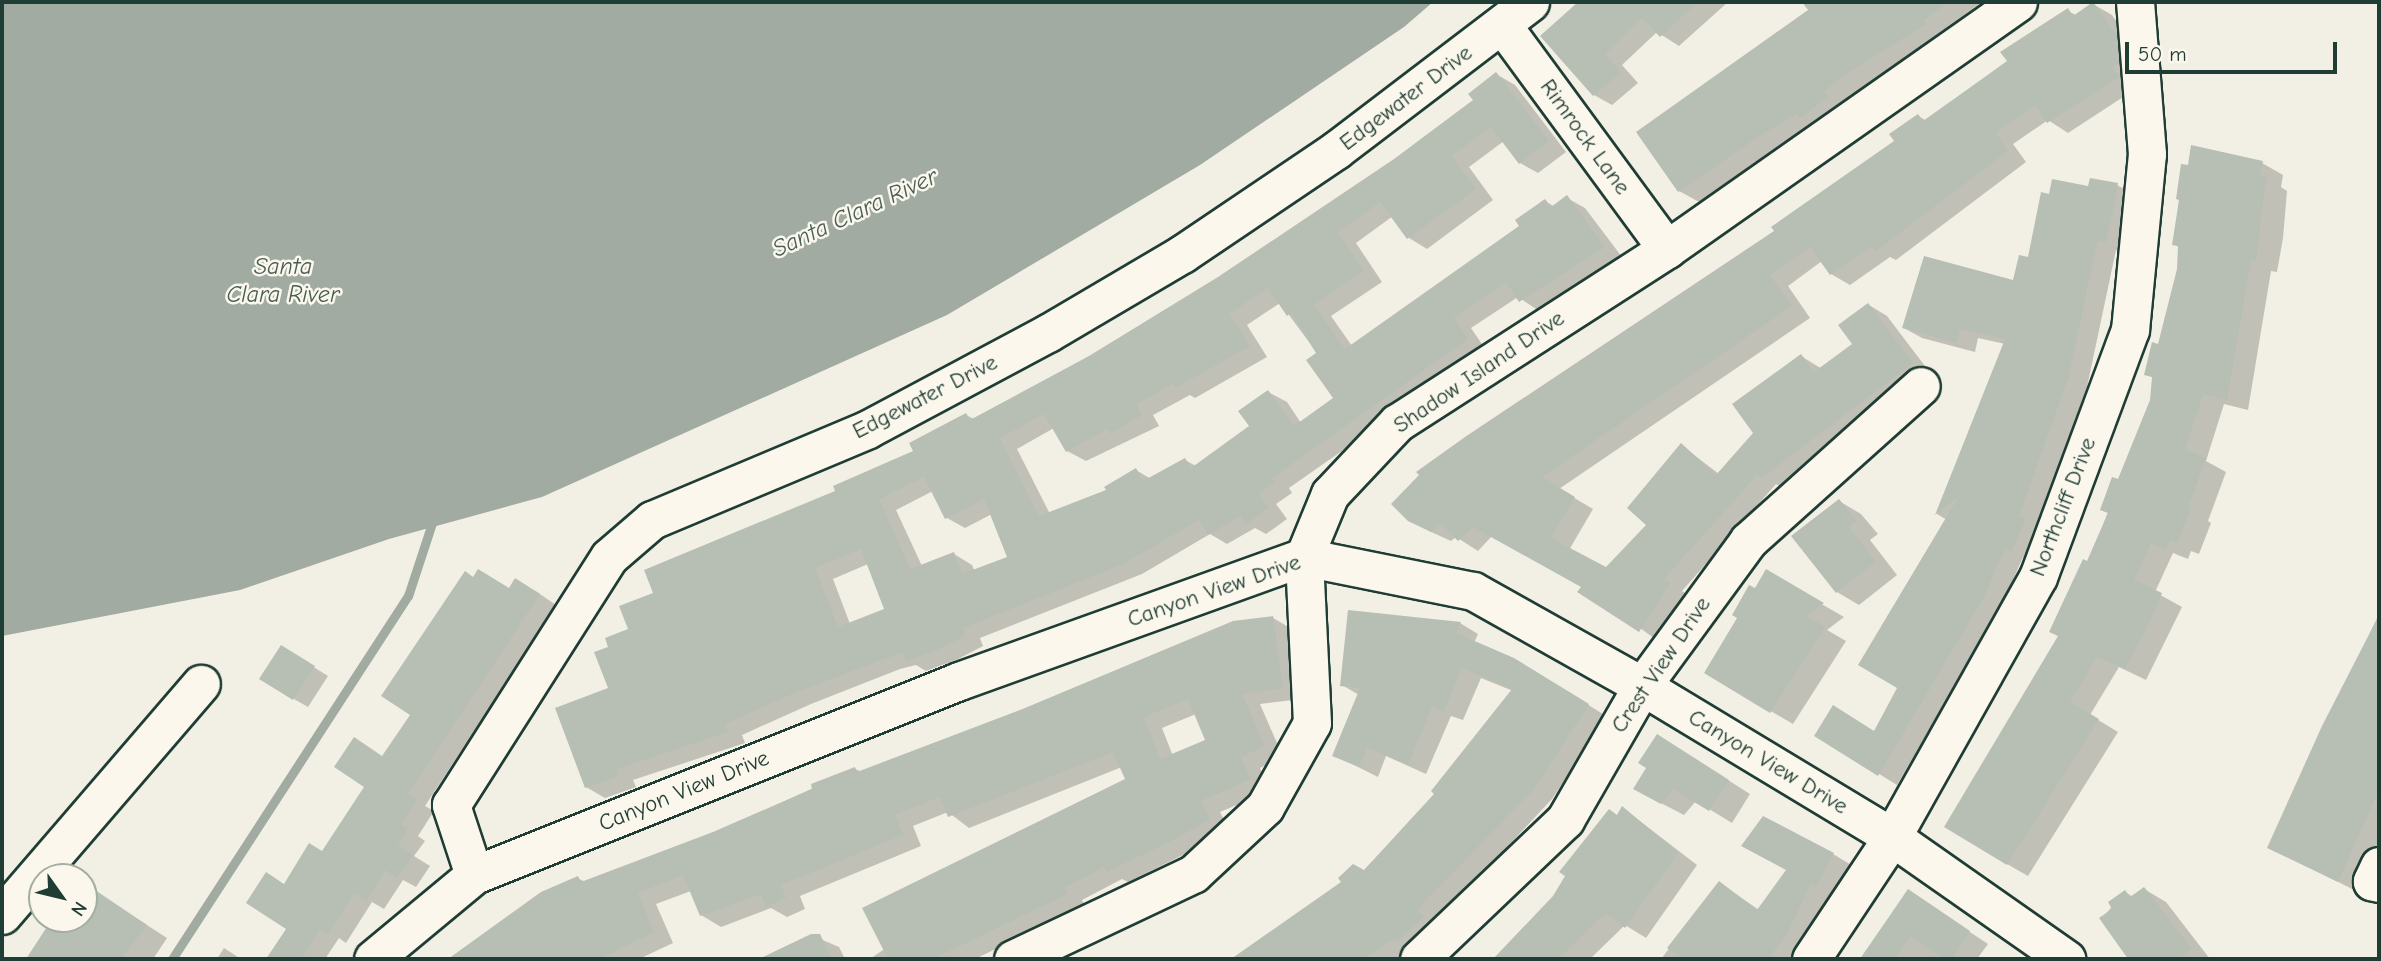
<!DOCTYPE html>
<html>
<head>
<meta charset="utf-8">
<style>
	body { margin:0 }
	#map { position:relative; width:2381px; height:961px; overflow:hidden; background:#f2f0e5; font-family:"Comic Neue",sans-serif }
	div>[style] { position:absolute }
	.water>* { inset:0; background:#a2aba1 }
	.shadow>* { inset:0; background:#0003 }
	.stream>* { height:9px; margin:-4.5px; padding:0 4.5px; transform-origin:4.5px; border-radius:4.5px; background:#a2aba1 }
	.building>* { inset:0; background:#b7beb3 }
	.roads { filter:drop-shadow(2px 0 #1f3d34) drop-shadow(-2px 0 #1f3d34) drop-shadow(0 2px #1f3d34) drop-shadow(0 -2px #1f3d34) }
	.minor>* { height:37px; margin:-18.5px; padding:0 18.5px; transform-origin:18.5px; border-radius:18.5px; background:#fbf7ec }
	span { translate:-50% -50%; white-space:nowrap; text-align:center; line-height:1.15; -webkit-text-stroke:5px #fbf7ec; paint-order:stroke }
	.street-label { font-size:23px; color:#1f3d34 }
	.water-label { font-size:24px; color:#465e55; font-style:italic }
	.frame { position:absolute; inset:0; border:4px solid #1f3d34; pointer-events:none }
	.north { position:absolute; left:28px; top:863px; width:70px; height:70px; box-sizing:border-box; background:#fbf7ec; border:2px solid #a3ada2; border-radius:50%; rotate:124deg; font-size:19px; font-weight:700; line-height:28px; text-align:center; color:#1f3d34 }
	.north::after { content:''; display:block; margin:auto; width:24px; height:32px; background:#1f3d34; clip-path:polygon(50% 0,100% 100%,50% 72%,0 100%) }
	.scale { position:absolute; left:2125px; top:42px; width:212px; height:32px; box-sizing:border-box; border:4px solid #1f3d34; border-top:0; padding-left:9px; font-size:21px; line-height:24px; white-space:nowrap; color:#1f3d34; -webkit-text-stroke:5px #fbf7ec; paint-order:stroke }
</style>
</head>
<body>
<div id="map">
	<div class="water">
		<i style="clip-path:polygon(2px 2px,1433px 2px,1404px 27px,1200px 165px,947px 315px,542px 497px,389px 539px,240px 590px,2px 636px)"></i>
	</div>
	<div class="shadow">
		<i style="clip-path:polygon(1586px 2px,1728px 2px,1679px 46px,1657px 32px,1622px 65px,1638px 83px,1612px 105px,1594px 95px,1543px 36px)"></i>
		<i style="clip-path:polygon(1816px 2px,1982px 2px,1701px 203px,1679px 191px)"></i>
		<i style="clip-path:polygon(2093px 4px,2112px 15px,2135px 48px,2137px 88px,2068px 133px,2048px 120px,2013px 144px,2026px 162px,1896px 260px,1890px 257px,1850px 285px,1831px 274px,1822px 261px,1788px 286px,1810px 318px,1559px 489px,1593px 509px,1569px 550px,1606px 570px,1648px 525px,1681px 445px,1719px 474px,1755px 433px,1801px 356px,1822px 369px,1854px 344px,1869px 305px,1887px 316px,1931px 374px,1781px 487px,1776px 484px,1682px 591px,1688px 595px,1658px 641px,1583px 587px,1492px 536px,1478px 551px,1456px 537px,1451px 541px,1429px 531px,1776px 231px,1897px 141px,1918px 116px,1927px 121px,1990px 76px,2068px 11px,2076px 15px)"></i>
		<i style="clip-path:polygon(evenodd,1496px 74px,1515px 85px,1566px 152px,1538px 173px,1520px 163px,1504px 141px,1469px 167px,1493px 200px,1427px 249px,1409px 238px,1393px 216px,1356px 243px,1382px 282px,1331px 316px,1352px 346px,1521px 227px,1545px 201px,1555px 207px,1567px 198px,1585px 208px,1622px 257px,1539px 311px,1518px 297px,1471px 328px,1486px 350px,1289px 488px,1292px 493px,1276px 504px,1287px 519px,1266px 534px,1255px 528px,1227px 544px,1210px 534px,1142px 574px,980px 638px,983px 646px,958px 659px,926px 671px,916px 665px,900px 669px,811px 704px,742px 735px,745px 743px,633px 780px,636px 787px,605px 798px,586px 787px,610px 689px,610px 648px,630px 630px,655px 594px,916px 452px,966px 415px,974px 419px,1089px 358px,1219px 279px,1395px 160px,1475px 101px,1496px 74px,1280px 303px,1318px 354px,1335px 399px,1301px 423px,1287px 402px,1268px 392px,1251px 427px,1196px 466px,1185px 460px,1151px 479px,1136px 470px,1108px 491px,1050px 514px,1017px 449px,1054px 428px,1067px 451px,1086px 461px,1159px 426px,1153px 415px,1190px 395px,1195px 398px,1267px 357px,1247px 325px,1280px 303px,1496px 74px,933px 491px,947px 518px,965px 528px,992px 514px,1009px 558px,975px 572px,972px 565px,954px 554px,922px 566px,896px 510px,933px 491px,1496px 74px,868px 564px,886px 610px,850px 624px,833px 579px,868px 564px)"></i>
		<i style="clip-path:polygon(2262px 163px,2283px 175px,2281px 187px,2287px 191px,2283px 238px,2277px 272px,2271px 271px,2248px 410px,2224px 404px,2206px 461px,2226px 472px,2208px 521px,2211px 523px,2199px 554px,2191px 551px,2188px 559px,2173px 553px,2155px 592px,2182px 607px,2146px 680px,2119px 667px,2090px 715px,2118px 732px,2028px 876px,2007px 864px,2060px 636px,2151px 401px,2154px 378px,2146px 374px,2159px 346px,2179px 269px,2180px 248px,2174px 244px,2183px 166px)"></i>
		<i style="clip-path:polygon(2117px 185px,2135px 195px,2124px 251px,2116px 250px,2087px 387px,2036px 527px,2043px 531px,2030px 560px,2023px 557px,2001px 607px,1897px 785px,1816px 735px,1874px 732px,1899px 687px,1947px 520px,1937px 514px,2005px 344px,1978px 338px,1975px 352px,1922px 338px,1904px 328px,2015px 282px,2030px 259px,2051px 196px)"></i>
		<i style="clip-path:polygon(1839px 501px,1861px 514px,1878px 534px,1870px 540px,1897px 575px,1859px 605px,1837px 592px)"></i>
		<i style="clip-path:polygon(1766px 572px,1844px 617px,1827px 630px,1846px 641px,1793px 724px,1706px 673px)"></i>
		<i style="clip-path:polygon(474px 578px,510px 590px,534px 590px,556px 605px,425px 806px,434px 811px,418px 836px,425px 841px,414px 856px,430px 866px,416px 887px,403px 880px,384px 909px,372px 902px,346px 943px,339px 938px,325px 959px,269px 959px,288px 928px,285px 885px,323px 853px,412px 715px)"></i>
		<i style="clip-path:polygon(2379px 614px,2379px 851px,2360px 893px,2269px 847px)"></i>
		<i style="clip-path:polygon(evenodd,1273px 618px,1292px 629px,1301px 699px,1260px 704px,1283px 757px,1260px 768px,1270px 791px,1220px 812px,1229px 830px,1197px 848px,1128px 882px,1122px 879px,1082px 900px,1085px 906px,975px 959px,870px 959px,1128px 780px,1122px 767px,969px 828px,948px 812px,913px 826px,921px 846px,800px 896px,805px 909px,787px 917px,771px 908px,721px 927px,701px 915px,691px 891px,656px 904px,673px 943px,639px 959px,452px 959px,542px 893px,577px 878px,586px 882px,713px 834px,855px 769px,862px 772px,1273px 618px,1196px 714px,1207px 741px,1173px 756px,1162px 728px,1196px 714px)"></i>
		<i style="clip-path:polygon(1460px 623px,1478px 634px,1474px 643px,1533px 670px,1606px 716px,1552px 799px,1413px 948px,1397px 959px,1244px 959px,1241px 954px,1365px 872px,1437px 794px,1513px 691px,1481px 678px,1463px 720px,1451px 716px,1426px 774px,1386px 756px,1378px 777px,1334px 755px,1359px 695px,1342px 685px)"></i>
		<i style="clip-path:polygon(296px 656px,328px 676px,308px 707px,294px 699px)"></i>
		<i style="clip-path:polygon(1679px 749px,1750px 794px,1732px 823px,1696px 801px,1684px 815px,1657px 801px)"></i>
		<i style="clip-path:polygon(1623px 808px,1697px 865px,1646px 938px,1625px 925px,1590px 959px,1494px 959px,1554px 898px)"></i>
		<i style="clip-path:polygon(1833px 854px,1853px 866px,1796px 959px,1661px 959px,1720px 883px,1759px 910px,1788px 870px)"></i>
		<i style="clip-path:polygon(2144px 889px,2166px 902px,2210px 959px,2130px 959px,2102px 918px,2125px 892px,2133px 897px)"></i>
		<i style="clip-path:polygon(1908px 891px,1988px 944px,1977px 959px,1860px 959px)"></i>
		<i style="clip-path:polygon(96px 892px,167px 938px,153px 959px,29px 959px,55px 919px,84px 919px,84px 910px)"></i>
		<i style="clip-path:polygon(811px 935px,839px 947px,845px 959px,762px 959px)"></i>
		<i style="clip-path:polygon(224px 948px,241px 959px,242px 959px,217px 959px)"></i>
	</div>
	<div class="stream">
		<i style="left:172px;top:959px;width:433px;rotate:-57deg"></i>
		<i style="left:408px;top:596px;width:83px;rotate:-71.8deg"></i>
	</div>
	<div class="building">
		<i style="clip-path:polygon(1578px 2px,1698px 2px,1660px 37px,1642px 18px,1605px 54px,1621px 72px,1593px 96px,1540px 36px)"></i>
		<i style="clip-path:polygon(1802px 2px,1949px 2px,1923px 20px,1926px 24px,1841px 77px,1824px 92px,1828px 97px,1800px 118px,1797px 114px,1764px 133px,1678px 192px,1636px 132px,1808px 10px)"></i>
		<i style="clip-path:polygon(2093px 2px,2117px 36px,2119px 63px,2112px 67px,2119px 77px,2047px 123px,2035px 105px,1996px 133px,2008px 151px,1876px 251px,1872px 246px,1830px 275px,1810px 247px,1770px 275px,1792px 306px,1542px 477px,1575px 497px,1551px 538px,1606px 567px,1646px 525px,1627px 508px,1681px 443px,1716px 475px,1753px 433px,1732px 404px,1801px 354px,1814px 372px,1852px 344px,1838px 325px,1868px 303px,1913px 363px,1761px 478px,1758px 474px,1664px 579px,1670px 583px,1639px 632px,1577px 592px,1581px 587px,1473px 527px,1458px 541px,1440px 523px,1431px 532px,1408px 521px,1391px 504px,1419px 475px,1416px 472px,1465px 437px,1774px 231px,1771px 227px,1894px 141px,1889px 134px,1918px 114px,1923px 121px,1989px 74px,2007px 61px,2000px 52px,2068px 8px,2073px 16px)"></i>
		<i style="clip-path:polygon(evenodd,1496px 72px,1549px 141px,1519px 164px,1491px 127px,1451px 156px,1476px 189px,1407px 239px,1380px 202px,1338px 232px,1364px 271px,1314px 305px,1345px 349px,1519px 226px,1515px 220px,1545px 199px,1551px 207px,1567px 195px,1605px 247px,1519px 302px,1506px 282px,1454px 317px,1468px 339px,1272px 478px,1275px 482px,1259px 494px,1269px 508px,1246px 524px,1240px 516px,1208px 535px,1199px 520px,1123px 564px,963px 628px,966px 635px,939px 649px,906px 661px,903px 653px,881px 660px,792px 694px,725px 724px,728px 732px,616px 769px,618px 776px,585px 788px,555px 708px,608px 688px,594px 652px,608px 647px,605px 638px,628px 629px,619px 606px,653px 593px,644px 570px,835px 491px,833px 486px,913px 451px,909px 443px,966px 413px,970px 420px,1089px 356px,1218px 277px,1394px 159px,1473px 100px,1468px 94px,1496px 72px,1268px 288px,1287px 316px,1291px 313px,1316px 353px,1306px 360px,1333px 398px,1294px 426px,1268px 390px,1238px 411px,1249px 426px,1191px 468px,1185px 458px,1143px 481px,1136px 468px,1104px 487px,1106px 490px,1039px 516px,1000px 438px,1044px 414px,1066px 452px,1107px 429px,1110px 434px,1142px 415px,1136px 404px,1173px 384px,1175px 388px,1250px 346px,1229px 314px,1268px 288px,1496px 72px,924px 477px,945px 519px,984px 499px,1007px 557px,962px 574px,954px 552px,910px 569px,879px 499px,924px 477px,1496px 72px,861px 549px,884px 609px,838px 627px,815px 568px,861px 549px)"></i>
		<i style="clip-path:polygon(2191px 145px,2263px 161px,2260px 176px,2266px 177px,2256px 261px,2251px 260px,2227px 400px,2203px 394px,2185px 450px,2206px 458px,2188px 508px,2191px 509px,2177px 543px,2170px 540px,2166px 549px,2151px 543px,2134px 580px,2162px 593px,2148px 626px,2125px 669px,2097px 657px,2070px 702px,2099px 719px,2007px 865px,1944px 827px,2058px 636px,2049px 632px,2083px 559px,2087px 561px,2108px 513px,2100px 510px,2112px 477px,2118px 479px,2150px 400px,2152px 377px,2144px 375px,2152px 342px,2158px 344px,2177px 269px,2178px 246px,2172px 245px,2179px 200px,2176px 199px,2181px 164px,2188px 165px)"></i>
		<i style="clip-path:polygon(2090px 178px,2118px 183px,2113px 210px,2106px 242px,2098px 241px,2090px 275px,2069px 376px,2019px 516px,2026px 519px,2012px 551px,2005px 548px,1984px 597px,1878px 776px,1814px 736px,1833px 705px,1874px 731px,1897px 688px,1858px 665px,1959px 496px,1935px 515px,2005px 339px,1960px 329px,1957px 343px,1902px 328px,1924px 256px,2013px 280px,2019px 255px,2028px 257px,2041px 192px,2049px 194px,2052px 179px,2088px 186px)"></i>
		<i style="clip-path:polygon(1839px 499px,1857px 521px,1849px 527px,1876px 562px,1836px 593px,1791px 536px)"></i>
		<i style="clip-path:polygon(478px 569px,509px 588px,515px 578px,540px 594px,408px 794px,417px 800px,401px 825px,408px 829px,398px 845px,413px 855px,397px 878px,385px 870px,366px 901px,354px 893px,328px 934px,320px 929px,301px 959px,266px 959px,286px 929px,246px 903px,266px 872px,284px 884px,309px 843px,322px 851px,364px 787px,334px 767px,354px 737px,382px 756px,410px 715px,381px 696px,465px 571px,473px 577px)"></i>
		<i style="clip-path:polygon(1766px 569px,1824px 603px,1807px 616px,1825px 627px,1770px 713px,1704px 673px,1737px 618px,1732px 615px,1749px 585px,1755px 588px)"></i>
		<i style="clip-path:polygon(1348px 610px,1461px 622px,1456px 633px,1514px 658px,1589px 704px,1534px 789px,1417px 910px,1424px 917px,1397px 941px,1395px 938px,1364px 959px,1231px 959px,1341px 882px,1338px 878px,1353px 864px,1364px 870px,1434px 794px,1431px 791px,1512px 689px,1462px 668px,1444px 711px,1432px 707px,1408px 765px,1367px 747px,1359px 767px,1332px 756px,1360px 688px,1340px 686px)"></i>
		<i style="clip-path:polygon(2379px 615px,2379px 790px,2338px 882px,2267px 848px,2322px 726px)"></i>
		<i style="clip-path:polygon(evenodd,1273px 616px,1283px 688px,1242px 694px,1265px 746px,1241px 757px,1251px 779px,1201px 801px,1210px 819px,1177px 838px,1107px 872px,1104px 867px,1064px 888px,1067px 894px,933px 959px,888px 959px,862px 908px,1125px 779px,1113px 752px,948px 817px,940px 797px,895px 815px,903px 835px,781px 885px,786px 898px,766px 907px,761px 894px,700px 916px,683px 875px,638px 893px,654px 932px,599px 959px,448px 959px,541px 892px,578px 876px,581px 882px,713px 832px,812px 789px,811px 784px,855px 767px,857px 772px,1025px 708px,1233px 621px,1273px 616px,1188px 699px,1205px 740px,1160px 759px,1144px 717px,1188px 699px)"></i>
		<i style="clip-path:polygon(281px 645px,315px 666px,293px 700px,259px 679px)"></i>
		<i style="clip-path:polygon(1657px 734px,1729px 780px,1709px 811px,1673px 789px,1661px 804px,1633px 789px,1646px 768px,1638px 763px)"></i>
		<i style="clip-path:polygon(1622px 806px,1678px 853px,1625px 928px,1606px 913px,1558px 959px,1493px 959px,1553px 896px,1565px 876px,1559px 872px,1609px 809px,1617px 815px)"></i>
		<i style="clip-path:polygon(1763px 816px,1834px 853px,1816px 886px,1811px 883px,1787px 934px,1768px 959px,1682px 959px,1667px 948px,1719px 881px,1757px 910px,1786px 870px,1741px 846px)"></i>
		<i style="clip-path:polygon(2144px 887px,2192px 949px,2178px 959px,2128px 959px,2099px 918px,2112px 909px,2108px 902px,2125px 890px,2130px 897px)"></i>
		<i style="clip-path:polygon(1908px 889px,1970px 931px,1952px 959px,1944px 959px,1910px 936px,1895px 959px,1860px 959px)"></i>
		<i style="clip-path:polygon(95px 890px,147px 925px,121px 959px,26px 959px,52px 919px,84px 919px,84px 907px)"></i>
		<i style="clip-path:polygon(811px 934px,820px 934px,832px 959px,759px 959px)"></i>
	</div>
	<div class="roads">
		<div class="minor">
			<i style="left:1503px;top:26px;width:277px;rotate:53.7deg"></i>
			<i style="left:2379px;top:866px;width:17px;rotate:115deg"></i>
			<i style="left:2372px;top:881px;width:7px;rotate:16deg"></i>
			<i style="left:474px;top:875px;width:74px;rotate:-108.2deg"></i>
			<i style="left:451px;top:805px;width:294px;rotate:-57.5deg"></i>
			<i style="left:609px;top:557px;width:57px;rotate:-40.7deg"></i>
			<i style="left:652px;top:520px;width:234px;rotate:-22.8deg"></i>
			<i style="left:868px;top:429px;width:204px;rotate:-28.1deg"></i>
			<i style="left:1048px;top:333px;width:156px;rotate:-30.5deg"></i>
			<i style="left:1182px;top:254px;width:186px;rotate:-34deg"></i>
			<i style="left:1336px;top:150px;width:244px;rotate:-37.3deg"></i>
			<i style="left:2px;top:915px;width:305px;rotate:-49.3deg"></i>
			<i style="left:373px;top:959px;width:131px;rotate:-39.7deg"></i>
			<i style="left:474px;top:875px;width:522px;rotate:-21.8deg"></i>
			<i style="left:959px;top:681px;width:367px;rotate:-19.8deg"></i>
			<i style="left:1304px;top:557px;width:172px;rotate:11.4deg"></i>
			<i style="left:1473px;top:591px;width:194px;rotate:29.3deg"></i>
			<i style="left:1642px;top:686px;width:292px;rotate:31.1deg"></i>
			<i style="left:1892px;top:837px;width:213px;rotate:35deg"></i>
			<i style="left:1013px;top:959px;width:199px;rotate:-25.3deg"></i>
			<i style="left:1193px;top:874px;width:98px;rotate:-42.9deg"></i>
			<i style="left:1265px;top:807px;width:96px;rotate:-60.8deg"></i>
			<i style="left:1312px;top:723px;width:166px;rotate:-92.8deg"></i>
			<i style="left:1304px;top:557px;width:68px;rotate:-67.6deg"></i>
			<i style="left:1330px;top:494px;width:98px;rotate:-46.7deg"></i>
			<i style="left:1397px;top:423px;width:321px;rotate:-32.8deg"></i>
			<i style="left:1667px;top:249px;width:429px;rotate:-35.1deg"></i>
			<i style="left:1419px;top:959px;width:202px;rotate:-43.6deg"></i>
			<i style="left:1565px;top:820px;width:155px;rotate:-60.1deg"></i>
			<i style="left:1642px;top:686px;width:180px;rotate:-53.8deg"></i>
			<i style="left:1748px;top:541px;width:232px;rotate:-41.9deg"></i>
			<i style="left:1811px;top:959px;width:146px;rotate:-56.4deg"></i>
			<i style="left:1892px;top:837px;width:298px;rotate:-60.7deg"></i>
			<i style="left:2038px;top:577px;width:264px;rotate:-69.6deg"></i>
			<i style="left:2130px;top:330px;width:177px;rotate:-84.5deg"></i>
			<i style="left:2147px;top:154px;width:152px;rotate:-94.5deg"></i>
		</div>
	</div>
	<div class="street-label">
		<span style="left:1406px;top:98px;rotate:-37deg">Edgewater Drive</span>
		<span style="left:1585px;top:137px;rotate:54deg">Rimrock Lane</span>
		<span style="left:1479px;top:372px;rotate:-34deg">Shadow Island Drive</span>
		<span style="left:925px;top:397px;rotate:-27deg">Edgewater Drive</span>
		<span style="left:2063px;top:507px;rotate:-69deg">Northcliff Drive</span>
		<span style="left:1214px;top:591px;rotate:-19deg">Canyon View Drive</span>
		<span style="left:1661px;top:665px;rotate:-56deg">Crest View Drive</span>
		<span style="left:1768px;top:762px;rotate:31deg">Canyon View Drive</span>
		<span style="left:684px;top:791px;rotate:-22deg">Canyon View Drive</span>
	</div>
	<div class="water-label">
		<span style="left:855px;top:213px;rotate:-25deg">Santa Clara River</span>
		<span style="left:283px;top:281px">Santa<br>Clara River</span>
	</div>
	<div class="frame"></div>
	<div class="north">N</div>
	<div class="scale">50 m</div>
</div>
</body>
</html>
